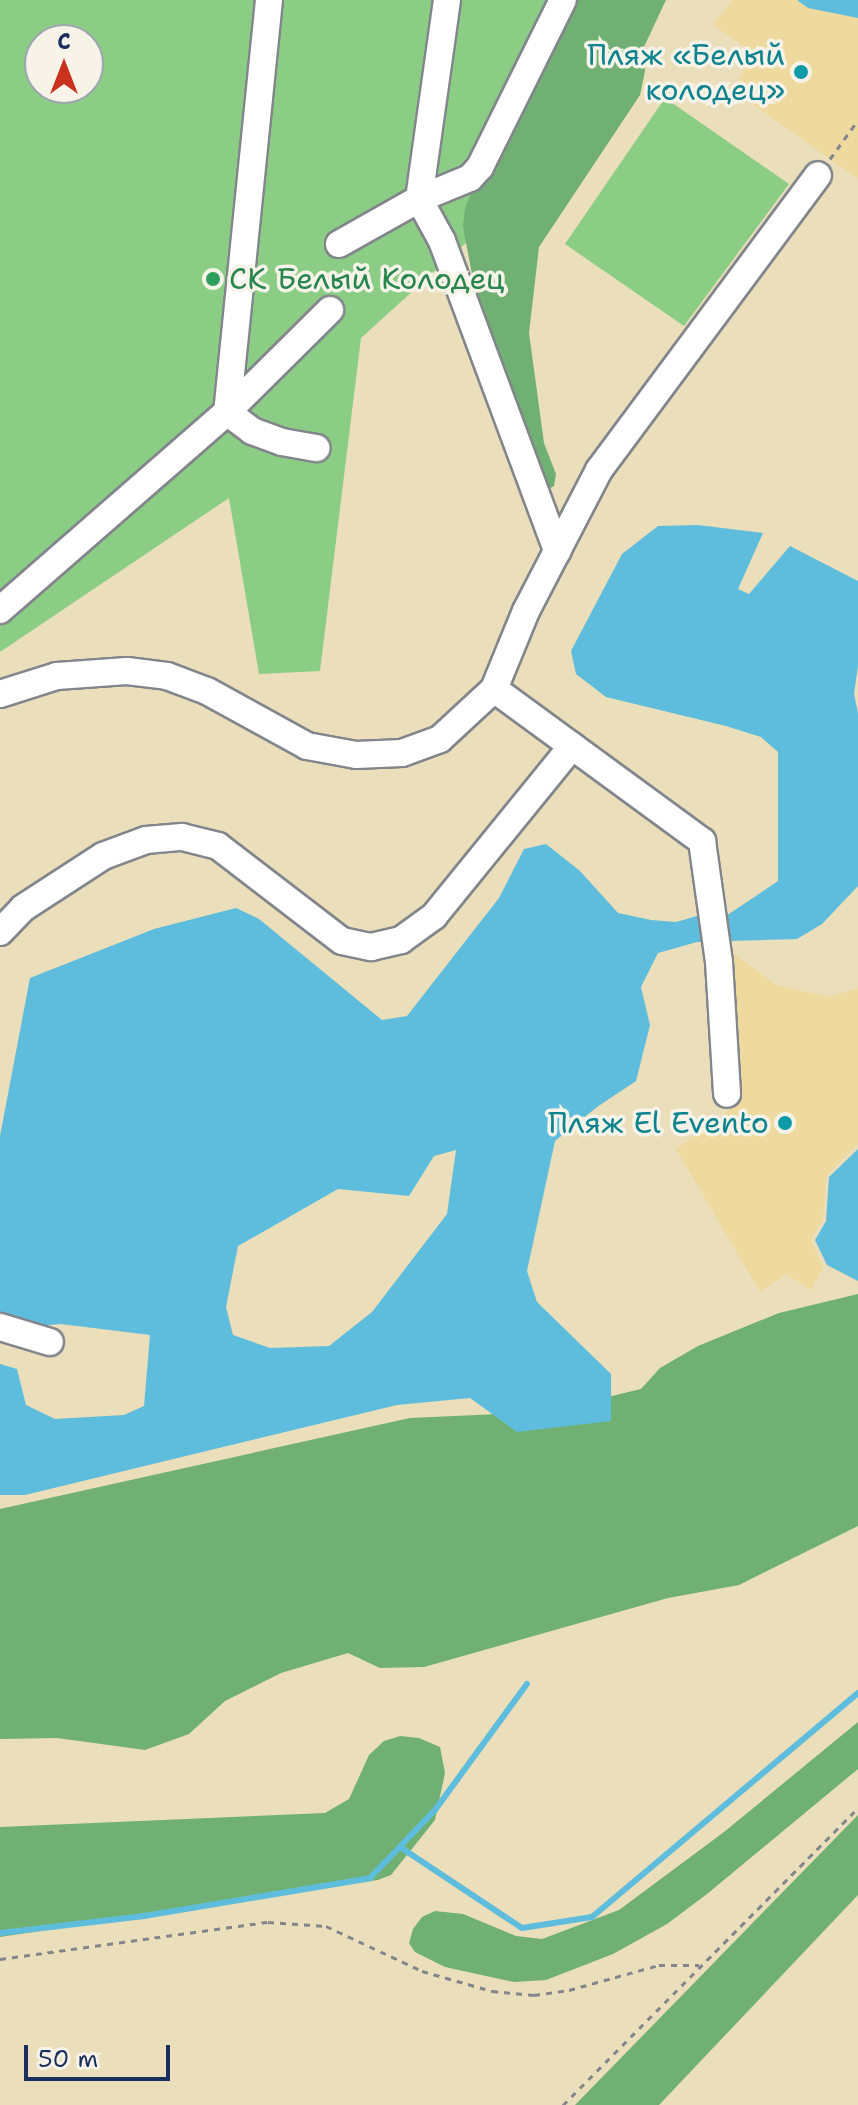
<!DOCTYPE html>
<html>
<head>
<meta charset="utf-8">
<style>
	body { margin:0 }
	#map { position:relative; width:858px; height:2105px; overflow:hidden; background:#eadebb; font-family:"Shantell Sans",sans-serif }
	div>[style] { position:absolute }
	.green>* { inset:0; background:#8bcd85 }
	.forest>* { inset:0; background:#70b072 }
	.sand>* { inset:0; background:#eeda9e }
	.water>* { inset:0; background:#5ebddc }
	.stream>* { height:6px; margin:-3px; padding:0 3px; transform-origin:3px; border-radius:3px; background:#5ebddc }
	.path>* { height:3px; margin-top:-1.5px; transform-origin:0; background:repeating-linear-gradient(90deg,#82868c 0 6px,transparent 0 12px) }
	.roads { filter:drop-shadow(2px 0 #82868c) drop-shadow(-2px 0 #82868c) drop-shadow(0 2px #82868c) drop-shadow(0 -2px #82868c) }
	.minor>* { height:26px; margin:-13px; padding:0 13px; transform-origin:13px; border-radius:13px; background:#fff }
	.dots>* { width:22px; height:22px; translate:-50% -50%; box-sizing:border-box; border:4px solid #f7f3e8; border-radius:50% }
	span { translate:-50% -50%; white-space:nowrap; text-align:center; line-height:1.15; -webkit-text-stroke:7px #f7f3e8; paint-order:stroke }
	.culture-label { font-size:30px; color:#0d838f }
	.right { translate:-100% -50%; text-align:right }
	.leisure-label { font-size:30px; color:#27864d }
	.left { translate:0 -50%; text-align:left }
	.north { position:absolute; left:24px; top:24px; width:80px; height:80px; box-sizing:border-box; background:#f7f3e8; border:2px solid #9fa5b1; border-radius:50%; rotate:0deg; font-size:22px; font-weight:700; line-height:32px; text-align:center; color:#1b2f5e }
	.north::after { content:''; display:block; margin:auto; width:28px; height:36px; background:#c8321e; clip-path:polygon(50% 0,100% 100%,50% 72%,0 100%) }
	.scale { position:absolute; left:24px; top:2045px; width:146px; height:36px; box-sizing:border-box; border:4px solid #1b2f5e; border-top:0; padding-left:10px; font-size:24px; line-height:28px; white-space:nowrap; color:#1b2f5e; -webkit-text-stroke:6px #f7f3e8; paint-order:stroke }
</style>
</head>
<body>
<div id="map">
	<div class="green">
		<i style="clip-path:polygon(evenodd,0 0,589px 0,491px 220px,361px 338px,320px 671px,259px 674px,229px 498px,0 652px,0 0,40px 40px,88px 40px,88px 88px,40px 88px,40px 40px)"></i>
		<i style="clip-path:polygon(665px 98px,789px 184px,684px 326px,565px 244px)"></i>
	</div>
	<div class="forest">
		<i style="clip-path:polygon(576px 0,666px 0,643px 49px,645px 71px,640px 95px,539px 247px,529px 333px,544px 443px,556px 474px,554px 486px,545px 491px,475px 290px,463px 227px,465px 208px,473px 189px,506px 141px)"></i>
		<i style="clip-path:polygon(858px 1294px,858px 1526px,739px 1585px,668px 1598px,424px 1667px,380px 1668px,348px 1653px,281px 1673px,225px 1701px,189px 1734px,145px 1750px,57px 1738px,0 1739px,0 1509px,410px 1418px,545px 1412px,641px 1389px,660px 1368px,698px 1346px,779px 1313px)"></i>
		<i style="clip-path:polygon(858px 1722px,858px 1769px,707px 1894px,667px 1924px,613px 1954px,546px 1980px,514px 1982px,445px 1967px,415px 1952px,409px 1943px,413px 1929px,422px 1917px,435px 1911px,463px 1914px,516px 1936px,542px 1939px,619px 1910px,724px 1832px)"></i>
		<i style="clip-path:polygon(400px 1736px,419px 1738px,440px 1747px,445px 1773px,435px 1820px,391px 1875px,378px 1880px,0 1937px,0 1827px,325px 1813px,349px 1799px,369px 1755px,384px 1741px)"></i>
		<i style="clip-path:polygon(858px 1815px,858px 1895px,659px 2105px,575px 2105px)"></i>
	</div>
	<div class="sand">
		<i style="clip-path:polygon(732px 0,797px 0,808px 8px,858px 18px,858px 179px,733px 90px,754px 53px,713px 25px)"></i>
		<i style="clip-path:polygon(733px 953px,776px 985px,830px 997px,858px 988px,858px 1144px,826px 1176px,823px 1218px,811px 1240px,823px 1267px,811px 1290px,786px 1274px,760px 1292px,676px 1149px,740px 1102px,726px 957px)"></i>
	</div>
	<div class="water">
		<i style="clip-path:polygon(797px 0,858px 0,858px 18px,808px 8px)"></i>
		<i style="clip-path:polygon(evenodd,698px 525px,763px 533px,738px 589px,749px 594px,790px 546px,858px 581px,858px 666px,854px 694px,858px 713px,858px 886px,822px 924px,797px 939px,697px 942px,658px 953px,641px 987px,650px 1025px,636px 1081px,597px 1107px,555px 1141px,527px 1271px,537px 1302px,611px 1374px,611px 1421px,517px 1432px,470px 1398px,397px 1405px,25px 1495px,0 1495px,0 1364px,17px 1369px,26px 1405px,55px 1419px,124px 1415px,144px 1406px,150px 1335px,61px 1324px,24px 1327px,0 1313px,0 1136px,30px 978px,154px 929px,236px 908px,259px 919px,382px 1020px,407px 1016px,499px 898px,524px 849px,546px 844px,580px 871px,618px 913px,651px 920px,676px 922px,697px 916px,717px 922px,778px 881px,778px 752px,761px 737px,726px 726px,606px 697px,576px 674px,571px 651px,622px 554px,658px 526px,698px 525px,456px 1150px,447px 1214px,372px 1312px,329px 1346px,270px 1348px,233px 1335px,226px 1307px,238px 1246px,338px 1189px,409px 1196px,434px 1156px,456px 1150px)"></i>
		<i style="clip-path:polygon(858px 1149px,858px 1281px,827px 1265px,815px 1240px,826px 1221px,829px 1177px)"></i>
	</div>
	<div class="stream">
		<i style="left:400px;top:1847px;width:146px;rotate:33.6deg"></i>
		<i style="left:522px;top:1928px;width:71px;rotate:-8.9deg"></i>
		<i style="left:592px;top:1917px;width:348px;rotate:-40.1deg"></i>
		<i style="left:0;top:1933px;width:145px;rotate:-6.7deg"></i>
		<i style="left:144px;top:1916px;width:229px;rotate:-9.5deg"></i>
		<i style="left:370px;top:1878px;width:94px;rotate:-46.3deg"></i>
		<i style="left:435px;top:1810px;width:156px;rotate:-53.9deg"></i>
	</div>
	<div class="path">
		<i style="left:830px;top:159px;width:48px;rotate:-54.3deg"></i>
		<i style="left:0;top:1959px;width:271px;rotate:-7.9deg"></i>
		<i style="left:268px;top:1922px;width:58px;rotate:3.9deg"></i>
		<i style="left:326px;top:1926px;width:106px;rotate:25.1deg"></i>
		<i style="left:422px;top:1971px;width:73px;rotate:15.9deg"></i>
		<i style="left:492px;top:1991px;width:42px;rotate:5.4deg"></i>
		<i style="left:534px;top:1995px;width:35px;rotate:-8deg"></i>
		<i style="left:569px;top:1990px;width:93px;rotate:-15.5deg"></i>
		<i style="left:659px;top:1965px;width:40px"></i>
		<i style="left:563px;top:2105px;width:419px;rotate:-45.2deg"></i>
	</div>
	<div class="roads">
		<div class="minor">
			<i style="left:269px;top:0;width:414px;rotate:95.8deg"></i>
			<i style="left:227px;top:412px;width:31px;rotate:37deg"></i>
			<i style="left:252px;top:431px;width:32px;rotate:20deg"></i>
			<i style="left:282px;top:442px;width:35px;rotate:10deg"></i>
			<i style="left:447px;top:0;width:201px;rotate:98deg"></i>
			<i style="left:419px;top:199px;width:48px;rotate:61.3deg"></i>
			<i style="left:442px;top:241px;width:331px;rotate:69.6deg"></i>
			<i style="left:339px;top:244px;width:92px;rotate:-29.4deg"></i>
			<i style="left:419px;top:199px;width:55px;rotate:-22.4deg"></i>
			<i style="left:470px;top:178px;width:15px;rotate:-48deg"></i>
			<i style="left:480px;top:167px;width:186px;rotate:-63.6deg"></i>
			<i style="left:0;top:610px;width:301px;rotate:-41.1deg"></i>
			<i style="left:227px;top:412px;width:145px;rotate:-44.7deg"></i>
			<i style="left:494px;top:689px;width:258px;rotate:36.2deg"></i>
			<i style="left:702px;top:841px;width:122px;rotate:82deg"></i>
			<i style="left:719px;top:962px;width:132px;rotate:86.5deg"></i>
			<i style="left:0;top:694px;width:60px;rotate:-17.5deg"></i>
			<i style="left:57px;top:676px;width:70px;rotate:-4.1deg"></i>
			<i style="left:127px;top:671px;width:40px;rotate:7.1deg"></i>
			<i style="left:167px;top:676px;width:43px;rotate:20.6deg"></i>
			<i style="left:207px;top:691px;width:114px;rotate:28.8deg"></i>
			<i style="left:307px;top:746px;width:50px;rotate:10.4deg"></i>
			<i style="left:356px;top:755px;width:46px;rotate:-2.5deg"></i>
			<i style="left:402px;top:753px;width:40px;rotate:-20.2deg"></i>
			<i style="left:440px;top:739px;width:74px;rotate:-42.8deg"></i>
			<i style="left:494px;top:689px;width:84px;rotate:-67.7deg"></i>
			<i style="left:526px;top:611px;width:159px;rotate:-62.6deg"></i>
			<i style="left:599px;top:470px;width:367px;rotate:-53.4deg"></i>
			<i style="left:0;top:932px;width:33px;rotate:-46deg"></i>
			<i style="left:23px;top:908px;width:95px;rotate:-33deg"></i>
			<i style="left:103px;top:856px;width:46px;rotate:-20.4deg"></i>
			<i style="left:146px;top:840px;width:36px;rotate:-5deg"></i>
			<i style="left:182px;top:837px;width:37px;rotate:14deg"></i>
			<i style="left:218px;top:846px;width:156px;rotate:37.5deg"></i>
			<i style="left:342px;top:941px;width:30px;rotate:12deg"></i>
			<i style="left:371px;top:947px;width:31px;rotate:-13deg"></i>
			<i style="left:401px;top:940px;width:41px;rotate:-36deg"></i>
			<i style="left:434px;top:916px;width:219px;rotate:-50.9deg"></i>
			<i style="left:0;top:1327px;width:52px;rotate:16.7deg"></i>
		</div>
	</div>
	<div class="dots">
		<i style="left:801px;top:72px;background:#0f9aa8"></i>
		<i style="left:213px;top:279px;background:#2e9e5b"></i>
		<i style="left:785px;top:1123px;background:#0f9aa8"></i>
	</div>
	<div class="culture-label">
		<span class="right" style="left:785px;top:72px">Пляж «Белый<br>колодец»</span>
		<span class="right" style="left:769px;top:1123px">Пляж El Evento</span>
	</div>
	<div class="leisure-label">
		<span class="left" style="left:229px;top:279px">СК Белый Колодец</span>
	</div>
	<div class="north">С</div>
	<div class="scale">50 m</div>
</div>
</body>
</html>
